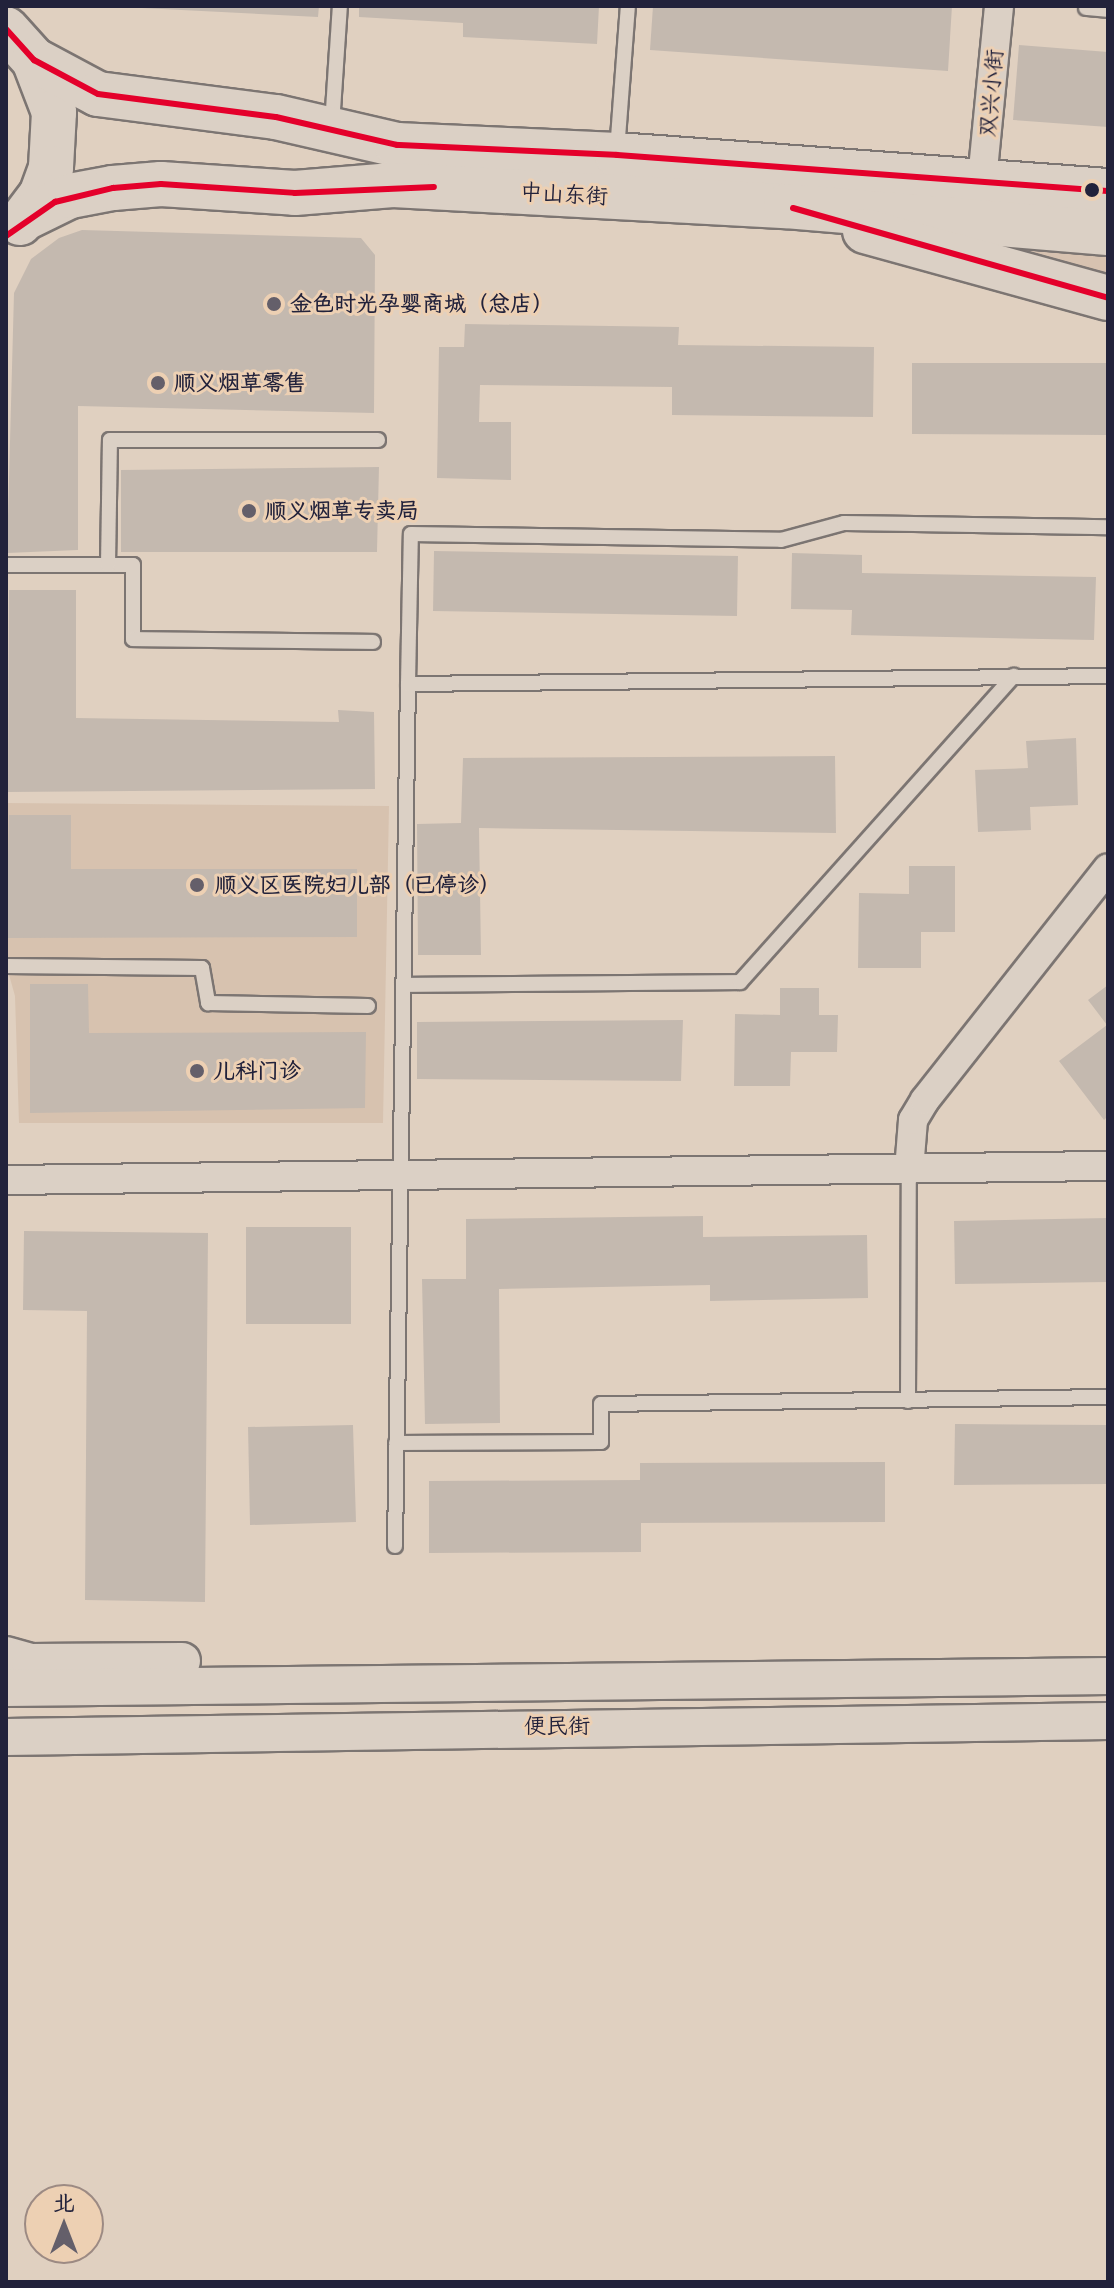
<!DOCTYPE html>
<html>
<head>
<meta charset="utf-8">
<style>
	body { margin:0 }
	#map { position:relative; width:1114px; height:2288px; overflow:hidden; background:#e0d0c0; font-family:Delius,"LXGW WenKai TC",sans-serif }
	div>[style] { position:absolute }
	.built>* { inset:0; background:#d7c2af }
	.green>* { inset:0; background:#d7c2b0 }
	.building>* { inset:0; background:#c4b9af }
	.roads { filter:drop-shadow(2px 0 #7c7572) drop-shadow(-2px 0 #7c7572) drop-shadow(0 2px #7c7572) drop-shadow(0 -2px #7c7572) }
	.service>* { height:14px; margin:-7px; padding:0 7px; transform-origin:7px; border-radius:7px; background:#dbd0c5 }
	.minor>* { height:28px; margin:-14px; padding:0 14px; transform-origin:14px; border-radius:14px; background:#dbd0c5 }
	.tertiary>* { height:36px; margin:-18px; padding:0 18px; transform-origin:18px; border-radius:18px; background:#dbd0c5 }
	.primary>* { height:44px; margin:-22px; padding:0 22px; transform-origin:22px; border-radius:22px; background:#dbd0c5 }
	.bus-1>* { height:6px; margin:-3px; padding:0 3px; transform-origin:3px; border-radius:3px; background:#e4002b }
	.dots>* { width:22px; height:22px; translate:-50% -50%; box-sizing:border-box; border:4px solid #edd0b3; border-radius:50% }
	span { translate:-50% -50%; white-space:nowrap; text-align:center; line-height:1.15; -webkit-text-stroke:6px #edd0b3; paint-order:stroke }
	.street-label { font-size:22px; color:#22223b }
	.poi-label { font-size:22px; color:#22223b; font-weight:700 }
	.left { translate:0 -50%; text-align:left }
	.frame { position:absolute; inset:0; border:8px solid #22223b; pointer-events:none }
	.north { position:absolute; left:24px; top:2184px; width:80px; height:80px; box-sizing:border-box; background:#edd0b3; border:2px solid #9c8a83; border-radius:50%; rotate:0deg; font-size:22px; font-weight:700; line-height:32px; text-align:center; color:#22223b }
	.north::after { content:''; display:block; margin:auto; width:28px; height:36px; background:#645f6a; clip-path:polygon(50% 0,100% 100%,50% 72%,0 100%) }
</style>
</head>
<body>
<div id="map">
	<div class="built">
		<i style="clip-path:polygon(6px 803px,389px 806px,383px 1123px,19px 1123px,15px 996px,6px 964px)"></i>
	</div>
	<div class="green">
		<i style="clip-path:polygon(1001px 231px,1108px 243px,1108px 281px,1002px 249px)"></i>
	</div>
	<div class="building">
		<i style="clip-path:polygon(102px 6px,319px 6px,318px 17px)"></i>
		<i style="clip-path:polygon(359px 6px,599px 6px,597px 44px,463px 37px,463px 23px,359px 17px)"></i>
		<i style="clip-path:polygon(653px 6px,952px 6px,948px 71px,650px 50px)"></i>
		<i style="clip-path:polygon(1019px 45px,1108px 52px,1108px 127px,1013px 120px)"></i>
		<i style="clip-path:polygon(82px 230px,361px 238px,375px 255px,374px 413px,78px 406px,78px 550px,7px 553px,14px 293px,31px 259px,59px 238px)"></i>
		<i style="clip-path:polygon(465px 324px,679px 327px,678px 345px,874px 347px,873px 417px,672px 415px,672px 387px,480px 385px,479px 422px,511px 422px,511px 480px,437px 478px,439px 347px,464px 347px)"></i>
		<i style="clip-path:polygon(912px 363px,1108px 363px,1108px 435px,912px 434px)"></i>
		<i style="clip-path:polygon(379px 467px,377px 552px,121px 552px,121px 470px)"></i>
		<i style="clip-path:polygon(434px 551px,738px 556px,737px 616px,433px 611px)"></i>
		<i style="clip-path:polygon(792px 553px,862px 555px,862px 573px,1096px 577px,1094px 640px,851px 635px,852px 610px,791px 609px)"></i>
		<i style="clip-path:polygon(9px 590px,76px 590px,76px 718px,339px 722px,338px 710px,374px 712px,375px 789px,8px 792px)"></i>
		<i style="clip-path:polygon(1076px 738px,1078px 805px,1030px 807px,1031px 830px,978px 832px,975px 770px,1028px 768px,1026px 741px)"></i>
		<i style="clip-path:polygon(835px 756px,836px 833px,479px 828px,481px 955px,418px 955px,417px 824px,461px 823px,463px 758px)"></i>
		<i style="clip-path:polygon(9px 815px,71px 815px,71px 869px,357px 869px,357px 937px,6px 938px)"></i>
		<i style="clip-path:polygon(909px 866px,955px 866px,955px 932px,921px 932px,921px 968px,858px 968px,859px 893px,909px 894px)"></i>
		<i style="clip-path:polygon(30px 984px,88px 984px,89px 1033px,366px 1032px,365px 1108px,30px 1113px)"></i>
		<i style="clip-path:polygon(1108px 985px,1108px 1116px,1104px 1120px,1059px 1061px,1107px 1025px,1088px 1000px)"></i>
		<i style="clip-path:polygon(780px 988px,819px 988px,819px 1015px,838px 1015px,837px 1052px,791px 1052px,790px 1086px,734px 1086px,735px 1014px,780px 1015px)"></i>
		<i style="clip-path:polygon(683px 1020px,681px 1081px,417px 1079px,417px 1022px)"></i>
		<i style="clip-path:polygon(703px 1216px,703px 1237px,867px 1235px,868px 1298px,710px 1301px,710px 1285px,499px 1289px,500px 1423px,425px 1424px,422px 1279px,466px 1279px,466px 1219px)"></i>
		<i style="clip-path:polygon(1108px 1218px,1108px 1282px,955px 1284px,954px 1221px)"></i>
		<i style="clip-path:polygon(246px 1227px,351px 1227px,351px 1324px,246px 1324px)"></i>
		<i style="clip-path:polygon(24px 1231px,208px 1233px,205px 1602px,85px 1600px,87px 1311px,23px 1310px)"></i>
		<i style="clip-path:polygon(955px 1424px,1108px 1425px,1108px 1484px,954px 1485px)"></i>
		<i style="clip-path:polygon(353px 1425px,356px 1522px,250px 1525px,248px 1427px)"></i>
		<i style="clip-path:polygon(885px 1462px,885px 1522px,641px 1523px,641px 1552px,429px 1553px,429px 1481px,640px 1480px,640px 1463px)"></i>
	</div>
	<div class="roads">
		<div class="service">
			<i style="left:1086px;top:8px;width:22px;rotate:5deg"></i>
			<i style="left:332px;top:125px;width:119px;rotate:-86.2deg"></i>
			<i style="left:617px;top:151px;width:145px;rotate:-85.7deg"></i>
			<i style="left:6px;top:565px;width:127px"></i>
			<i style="left:133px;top:565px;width:74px;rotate:90deg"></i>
			<i style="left:133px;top:639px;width:240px;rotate:0.7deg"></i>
			<i style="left:108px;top:565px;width:125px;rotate:-89.1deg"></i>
			<i style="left:110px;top:440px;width:268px"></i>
			<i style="left:408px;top:684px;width:150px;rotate:-88.9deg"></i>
			<i style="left:411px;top:534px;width:370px;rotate:0.9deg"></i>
			<i style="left:781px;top:540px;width:65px;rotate:-15.1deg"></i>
			<i style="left:844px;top:523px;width:264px;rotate:0.9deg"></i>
			<i style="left:6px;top:966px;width:196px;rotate:0.6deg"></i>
			<i style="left:202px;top:968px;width:36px;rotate:80deg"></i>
			<i style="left:208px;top:1003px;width:160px;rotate:1.1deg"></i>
			<i style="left:403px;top:985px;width:337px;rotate:-0.5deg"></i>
			<i style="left:740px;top:982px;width:411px;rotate:-48.2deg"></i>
			<i style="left:908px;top:1401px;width:231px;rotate:-89.8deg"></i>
			<i style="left:396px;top:1443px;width:205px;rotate:-0.3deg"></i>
			<i style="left:601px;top:1442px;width:38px;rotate:-90deg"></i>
			<i style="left:601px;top:1404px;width:507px;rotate:-0.79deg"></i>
			<i style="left:395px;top:1546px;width:862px;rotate:-89.14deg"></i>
			<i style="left:408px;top:684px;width:700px;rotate:-0.65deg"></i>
		</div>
		<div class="minor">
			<i style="left:982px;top:180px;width:175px;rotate:-84.4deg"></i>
			<i style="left:909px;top:1170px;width:50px;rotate:-85.4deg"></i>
			<i style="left:913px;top:1120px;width:23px;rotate:-59deg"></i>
			<i style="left:925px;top:1100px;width:295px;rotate:-51.7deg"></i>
			<i style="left:6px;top:1180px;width:1102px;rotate:-0.73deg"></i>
		</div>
		<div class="tertiary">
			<i style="left:6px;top:1655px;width:25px;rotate:16deg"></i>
			<i style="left:30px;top:1662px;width:152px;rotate:-0.4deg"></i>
			<i style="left:6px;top:1688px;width:1102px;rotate:-0.62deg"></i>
			<i style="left:6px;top:1737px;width:1102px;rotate:-0.83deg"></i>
		</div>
		<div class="primary">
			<i style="left:6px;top:29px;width:42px;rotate:47.9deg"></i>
			<i style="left:34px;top:60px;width:56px;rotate:69deg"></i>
			<i style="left:54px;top:112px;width:56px;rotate:93.1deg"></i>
			<i style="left:51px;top:168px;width:29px;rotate:110deg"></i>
			<i style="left:41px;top:195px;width:35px;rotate:127deg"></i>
			<i style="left:34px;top:60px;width:72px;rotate:28deg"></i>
			<i style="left:98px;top:94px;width:179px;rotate:7.4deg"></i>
			<i style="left:276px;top:117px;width:124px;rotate:13deg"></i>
			<i style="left:397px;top:145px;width:220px;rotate:2.6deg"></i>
			<i style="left:617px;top:155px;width:492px;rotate:4.2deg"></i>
			<i style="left:25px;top:218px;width:50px;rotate:-26.1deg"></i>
			<i style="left:70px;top:196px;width:44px;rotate:-10.5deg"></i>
			<i style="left:113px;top:188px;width:48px;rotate:-4.8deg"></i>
			<i style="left:161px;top:184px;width:134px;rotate:3.8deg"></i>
			<i style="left:295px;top:193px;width:98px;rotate:-4.7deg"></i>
			<i style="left:393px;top:185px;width:394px;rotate:3.1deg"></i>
			<i style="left:786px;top:206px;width:323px;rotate:4.8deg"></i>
			<i style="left:865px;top:231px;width:252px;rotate:15.4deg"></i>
		</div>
	</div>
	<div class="bus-1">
		<i style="left:6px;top:29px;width:42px;rotate:47.9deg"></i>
		<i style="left:34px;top:60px;width:72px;rotate:28deg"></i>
		<i style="left:98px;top:94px;width:179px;rotate:7.4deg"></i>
		<i style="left:276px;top:117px;width:124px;rotate:13deg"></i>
		<i style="left:397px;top:145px;width:220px;rotate:2.6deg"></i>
		<i style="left:617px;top:155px;width:492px;rotate:4.2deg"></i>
		<i style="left:793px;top:208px;width:328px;rotate:15.9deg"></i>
		<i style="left:6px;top:236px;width:60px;rotate:-34.8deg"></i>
		<i style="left:55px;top:202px;width:60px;rotate:-13.6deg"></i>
		<i style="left:113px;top:188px;width:48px;rotate:-4.8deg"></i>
		<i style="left:161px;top:184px;width:134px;rotate:3.8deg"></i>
		<i style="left:295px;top:193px;width:139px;rotate:-2.5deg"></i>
	</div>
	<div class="dots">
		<i style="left:1092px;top:190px;background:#22223b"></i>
		<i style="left:274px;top:304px;background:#645f6a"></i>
		<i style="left:158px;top:383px;background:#645f6a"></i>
		<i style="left:249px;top:511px;background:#645f6a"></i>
		<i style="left:197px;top:885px;background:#645f6a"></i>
		<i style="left:197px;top:1071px;background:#645f6a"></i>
	</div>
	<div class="street-label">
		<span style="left:991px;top:93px;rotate:-85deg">双兴小街</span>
		<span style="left:564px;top:194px;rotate:3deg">中山东街</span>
		<span style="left:557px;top:1726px">便民街</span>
	</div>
	<div class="poi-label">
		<span class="left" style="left:290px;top:304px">金色时光孕婴商城（总店）</span>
		<span class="left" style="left:174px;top:383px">顺义烟草零售</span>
		<span class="left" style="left:265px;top:511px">顺义烟草专卖局</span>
		<span class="left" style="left:215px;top:885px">顺义区医院妇儿部（已停诊）</span>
		<span class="left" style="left:213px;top:1071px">儿科门诊</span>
	</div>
	<div class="frame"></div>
	<div class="north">北</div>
</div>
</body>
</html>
